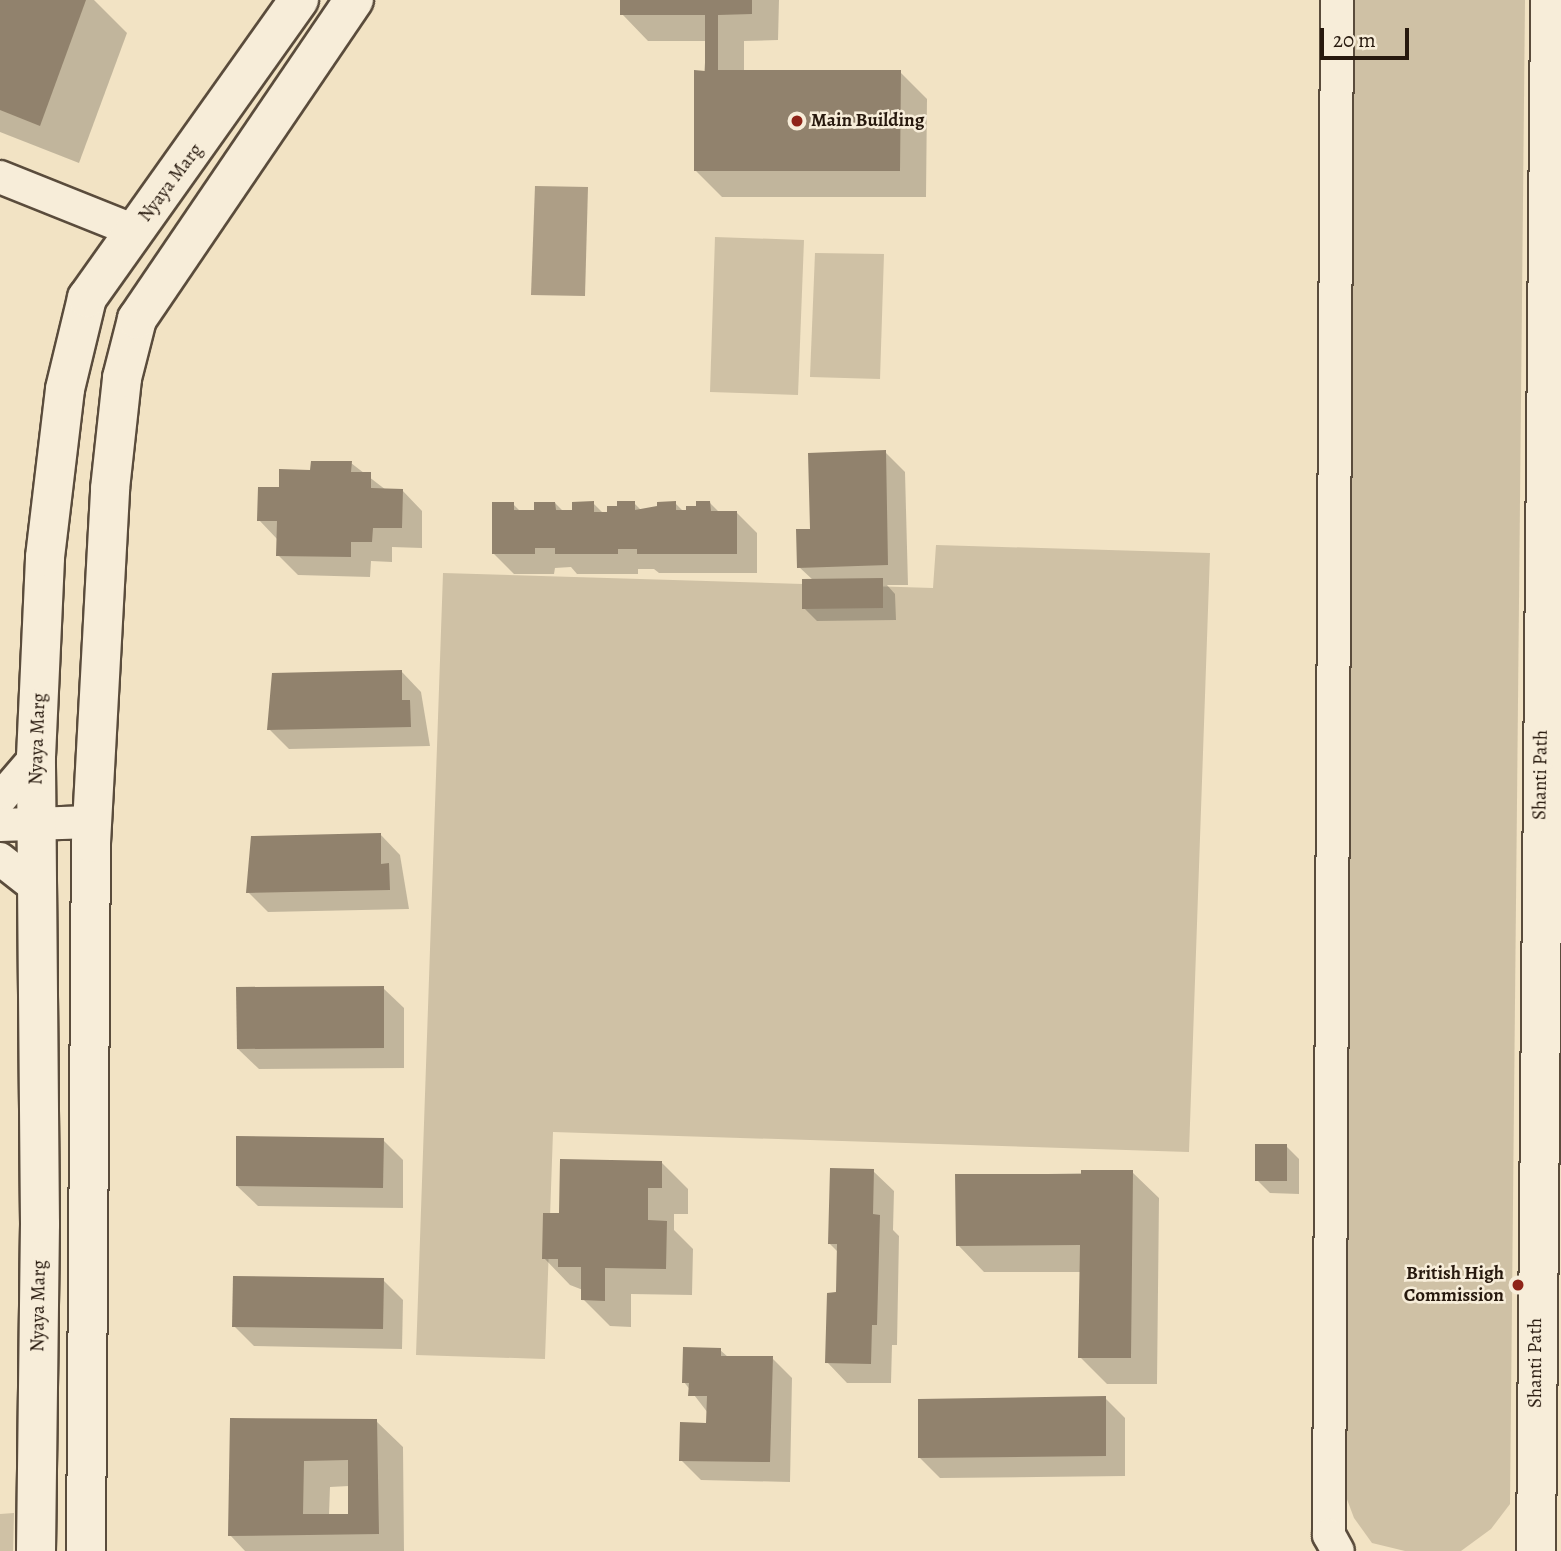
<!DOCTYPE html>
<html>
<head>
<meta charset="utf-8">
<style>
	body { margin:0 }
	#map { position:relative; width:1561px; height:1551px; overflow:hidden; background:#f2e3c4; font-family:Alegreya,serif }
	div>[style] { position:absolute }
	.green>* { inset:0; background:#cfc1a5 }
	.water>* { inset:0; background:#ad9e86 }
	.shadow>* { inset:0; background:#0003 }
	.building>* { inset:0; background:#91826d }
	.roads { filter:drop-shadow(2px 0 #5a4c3c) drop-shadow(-2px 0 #5a4c3c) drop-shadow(0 2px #5a4c3c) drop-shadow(0 -2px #5a4c3c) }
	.street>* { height:32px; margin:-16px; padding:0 16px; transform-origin:16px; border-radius:16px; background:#f7edd9 }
	.secondary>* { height:38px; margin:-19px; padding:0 19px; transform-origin:19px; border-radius:19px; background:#f7edd9 }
	.dots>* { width:19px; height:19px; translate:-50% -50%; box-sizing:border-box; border:4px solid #f7edd9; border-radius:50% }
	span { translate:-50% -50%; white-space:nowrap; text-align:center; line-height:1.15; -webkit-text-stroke:5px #f7edd9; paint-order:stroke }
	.poi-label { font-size:19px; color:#27190e; font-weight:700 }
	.left { translate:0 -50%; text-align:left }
	.right { translate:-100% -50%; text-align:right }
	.street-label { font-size:19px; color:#27190e }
	.scale { position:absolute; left:1320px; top:28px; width:89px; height:32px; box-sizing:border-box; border:4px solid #27190e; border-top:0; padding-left:9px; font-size:21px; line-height:24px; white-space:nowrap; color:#27190e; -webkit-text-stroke:5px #f7edd9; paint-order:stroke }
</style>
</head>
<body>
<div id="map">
	<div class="green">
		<i style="clip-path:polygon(1347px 0,1525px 0,1510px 1504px,1491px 1529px,1461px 1551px,1405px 1551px,1372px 1543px,1354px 1518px,1342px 1486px)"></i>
		<i style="clip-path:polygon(715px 237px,804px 240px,798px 395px,710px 392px)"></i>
		<i style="clip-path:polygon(815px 253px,884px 254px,880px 379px,810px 377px)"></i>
		<i style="clip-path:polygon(936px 545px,1210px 553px,1189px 1152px,553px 1132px,545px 1359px,416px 1355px,443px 573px,933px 588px)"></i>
		<i style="clip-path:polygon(14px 1513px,13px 1551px,0 1551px,0 1514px)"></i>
	</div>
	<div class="water">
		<i style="clip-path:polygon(535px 186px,588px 187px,585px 296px,531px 295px)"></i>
	</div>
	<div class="shadow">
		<i style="clip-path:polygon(0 0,94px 0,127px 33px,79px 163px,0 132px)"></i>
		<i style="clip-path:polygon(622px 0,779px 0,778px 40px,744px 41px,744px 72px,900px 72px,927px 99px,926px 197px,722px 197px,695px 170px,707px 41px,648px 41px,622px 14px)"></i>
		<i style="clip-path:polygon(885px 452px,905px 472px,908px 585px,887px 585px,895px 594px,896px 620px,817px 621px,804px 608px,813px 580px,799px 567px,812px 531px)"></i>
		<i style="clip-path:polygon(351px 463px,386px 490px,402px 490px,422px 511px,422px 548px,392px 547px,392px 562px,371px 561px,370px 577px,298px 575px,278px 555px,278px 540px,259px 520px,280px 489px,312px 472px)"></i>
		<i style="clip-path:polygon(555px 503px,563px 511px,574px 512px,593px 503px,604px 514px,634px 503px,642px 511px,675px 503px,684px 512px,710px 503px,720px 513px,737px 513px,757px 533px,757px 573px,659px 573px,654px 569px,638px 569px,638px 574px,577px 574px,571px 567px,555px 568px,554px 574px,514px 574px,494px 554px,513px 504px,521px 512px,536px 512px)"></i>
		<i style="clip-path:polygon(401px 671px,421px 692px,430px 746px,289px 749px,269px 729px)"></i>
		<i style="clip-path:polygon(380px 834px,400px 855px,409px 909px,268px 912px,248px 892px)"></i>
		<i style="clip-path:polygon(383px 988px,404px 1008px,404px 1068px,259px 1069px,238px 1049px)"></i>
		<i style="clip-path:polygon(383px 1140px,403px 1160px,403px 1208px,258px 1206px,237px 1186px)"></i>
		<i style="clip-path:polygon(1286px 1146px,1299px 1159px,1299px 1194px,1270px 1193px,1257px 1180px)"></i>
		<i style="clip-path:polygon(662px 1163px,688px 1189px,688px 1214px,674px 1214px,674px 1230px,693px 1249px,692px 1295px,631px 1294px,631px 1327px,610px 1326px,583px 1299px,583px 1290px,570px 1285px,544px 1258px,561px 1215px)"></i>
		<i style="clip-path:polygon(873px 1171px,894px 1191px,893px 1230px,899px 1236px,897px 1345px,892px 1345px,891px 1383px,847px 1383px,827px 1362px,837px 1294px,838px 1252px,829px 1243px)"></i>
		<i style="clip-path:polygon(1132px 1172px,1159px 1198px,1157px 1384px,1107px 1384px,1080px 1357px,1081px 1272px,984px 1272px,958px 1245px,957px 1176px)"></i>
		<i style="clip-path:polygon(383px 1280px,403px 1300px,402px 1349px,254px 1346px,234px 1326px)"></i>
		<i style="clip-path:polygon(720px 1350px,728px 1357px,772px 1358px,792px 1378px,790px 1482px,701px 1480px,681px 1460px,708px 1425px,708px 1413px,684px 1382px)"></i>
		<i style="clip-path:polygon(1105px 1398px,1125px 1418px,1125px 1476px,940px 1478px,920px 1458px)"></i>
		<i style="clip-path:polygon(evenodd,232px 1420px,376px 1421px,403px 1447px,404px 1551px,245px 1551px,230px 1535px,232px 1420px,349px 1486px,349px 1515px,329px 1515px,330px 1487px,349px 1486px)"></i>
	</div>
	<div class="building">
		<i style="clip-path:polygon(0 0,86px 0,40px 126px,0 110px)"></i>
		<i style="clip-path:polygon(620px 0,752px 0,752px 14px,718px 15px,718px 70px,901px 70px,900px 171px,694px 171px,694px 70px,705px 71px,705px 15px,620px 15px)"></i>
		<i style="clip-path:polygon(886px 450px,888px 565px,797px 568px,796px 529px,810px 529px,808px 453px)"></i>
		<i style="clip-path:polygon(311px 461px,352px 461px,351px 472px,371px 472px,371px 488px,403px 489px,402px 528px,373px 528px,372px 542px,351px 542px,351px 557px,276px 556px,277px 521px,257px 521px,258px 487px,279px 487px,279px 469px,310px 470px)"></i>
		<i style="clip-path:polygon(594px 501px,594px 512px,607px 512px,607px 506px,617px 506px,617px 501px,635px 501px,635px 510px,657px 506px,657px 502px,676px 501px,676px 510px,686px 510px,686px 506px,696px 506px,696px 501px,710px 501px,711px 511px,737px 511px,737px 554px,637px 554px,637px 549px,618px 549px,618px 554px,555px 554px,555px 548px,535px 548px,535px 554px,492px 554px,492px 502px,514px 502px,514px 510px,534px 510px,534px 502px,555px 502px,556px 510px,572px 510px,572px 502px)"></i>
		<i style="clip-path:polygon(883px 578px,883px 608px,802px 609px,802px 579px)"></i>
		<i style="clip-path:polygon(402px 670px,402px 700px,410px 700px,411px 727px,267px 730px,272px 673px)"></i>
		<i style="clip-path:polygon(381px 833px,381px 864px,389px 863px,390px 890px,246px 893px,251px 836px)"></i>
		<i style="clip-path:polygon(384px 986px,384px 1048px,237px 1049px,236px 987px)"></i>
		<i style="clip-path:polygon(236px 1136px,384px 1138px,383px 1188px,236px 1186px)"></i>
		<i style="clip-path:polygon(1255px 1144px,1287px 1144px,1287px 1181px,1255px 1181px)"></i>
		<i style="clip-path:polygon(560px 1159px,662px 1161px,662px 1188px,648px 1188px,648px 1220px,667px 1221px,666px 1269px,605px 1268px,605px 1301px,581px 1300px,581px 1267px,558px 1267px,558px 1259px,542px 1259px,543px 1213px,559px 1213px)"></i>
		<i style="clip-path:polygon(830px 1168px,874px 1169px,873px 1214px,880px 1215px,877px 1325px,872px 1325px,871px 1364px,825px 1363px,827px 1293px,836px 1292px,837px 1244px,828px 1244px)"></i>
		<i style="clip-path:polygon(1081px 1170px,1133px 1170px,1131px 1358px,1078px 1358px,1080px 1245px,956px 1246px,955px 1174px,1081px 1174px)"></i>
		<i style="clip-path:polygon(233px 1276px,384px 1278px,383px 1329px,232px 1327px)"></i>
		<i style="clip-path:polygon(683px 1347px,721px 1348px,721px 1356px,773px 1356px,770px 1462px,679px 1461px,680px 1422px,706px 1423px,707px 1396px,688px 1396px,689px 1383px,682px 1383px)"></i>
		<i style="clip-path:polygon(1106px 1396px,1106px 1456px,918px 1458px,918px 1399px)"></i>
		<i style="clip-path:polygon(evenodd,230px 1418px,377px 1419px,379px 1534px,228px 1536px,230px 1418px,348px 1460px,348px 1514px,303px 1514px,304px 1461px,348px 1460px)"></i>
	</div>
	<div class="roads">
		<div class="street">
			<i style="left:1337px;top:0;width:1535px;rotate:90.3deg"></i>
			<i style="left:1329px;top:1535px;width:18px;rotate:61deg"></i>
			<i style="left:0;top:177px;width:145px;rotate:21.8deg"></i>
			<i style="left:0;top:799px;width:55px;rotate:-49.4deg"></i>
			<i style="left:0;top:825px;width:92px;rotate:-1.9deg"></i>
			<i style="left:0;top:859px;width:47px;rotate:38.1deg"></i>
		</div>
		<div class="secondary">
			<i style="left:36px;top:1551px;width:327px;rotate:-89.3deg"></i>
			<i style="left:40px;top:1224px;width:467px;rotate:-90.5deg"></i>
			<i style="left:36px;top:757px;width:200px;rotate:-87.4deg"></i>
			<i style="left:45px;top:557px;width:169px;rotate:-83.2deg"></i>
			<i style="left:65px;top:389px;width:94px;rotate:-76.4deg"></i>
			<i style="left:87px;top:298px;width:366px;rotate:-54.6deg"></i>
			<i style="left:86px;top:1551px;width:708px;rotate:-89.6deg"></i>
			<i style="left:91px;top:843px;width:355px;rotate:-86.9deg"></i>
			<i style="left:110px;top:489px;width:112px;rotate:-83.8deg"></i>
			<i style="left:122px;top:378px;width:61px;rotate:-75.7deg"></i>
			<i style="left:137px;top:319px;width:386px;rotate:-55.8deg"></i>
			<i style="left:1536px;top:1551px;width:1551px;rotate:-89.48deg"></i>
		</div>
	</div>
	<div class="dots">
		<i style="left:797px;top:121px;background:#8f2418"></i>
		<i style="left:1518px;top:1285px;background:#8f2418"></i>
	</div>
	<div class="poi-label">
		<span class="left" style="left:811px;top:121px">Main Building</span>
		<span class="right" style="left:1504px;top:1285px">British High<br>Commission</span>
	</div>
	<div class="street-label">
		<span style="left:171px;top:183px;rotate:-53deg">Nyaya Marg</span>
		<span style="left:38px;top:739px;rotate:-88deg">Nyaya Marg</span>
		<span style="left:1541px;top:775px;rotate:-89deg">Shanti Path</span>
		<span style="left:39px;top:1306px;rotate:-89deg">Nyaya Marg</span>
		<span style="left:1536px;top:1363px;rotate:-90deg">Shanti Path</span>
	</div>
	<div class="scale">20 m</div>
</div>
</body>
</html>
